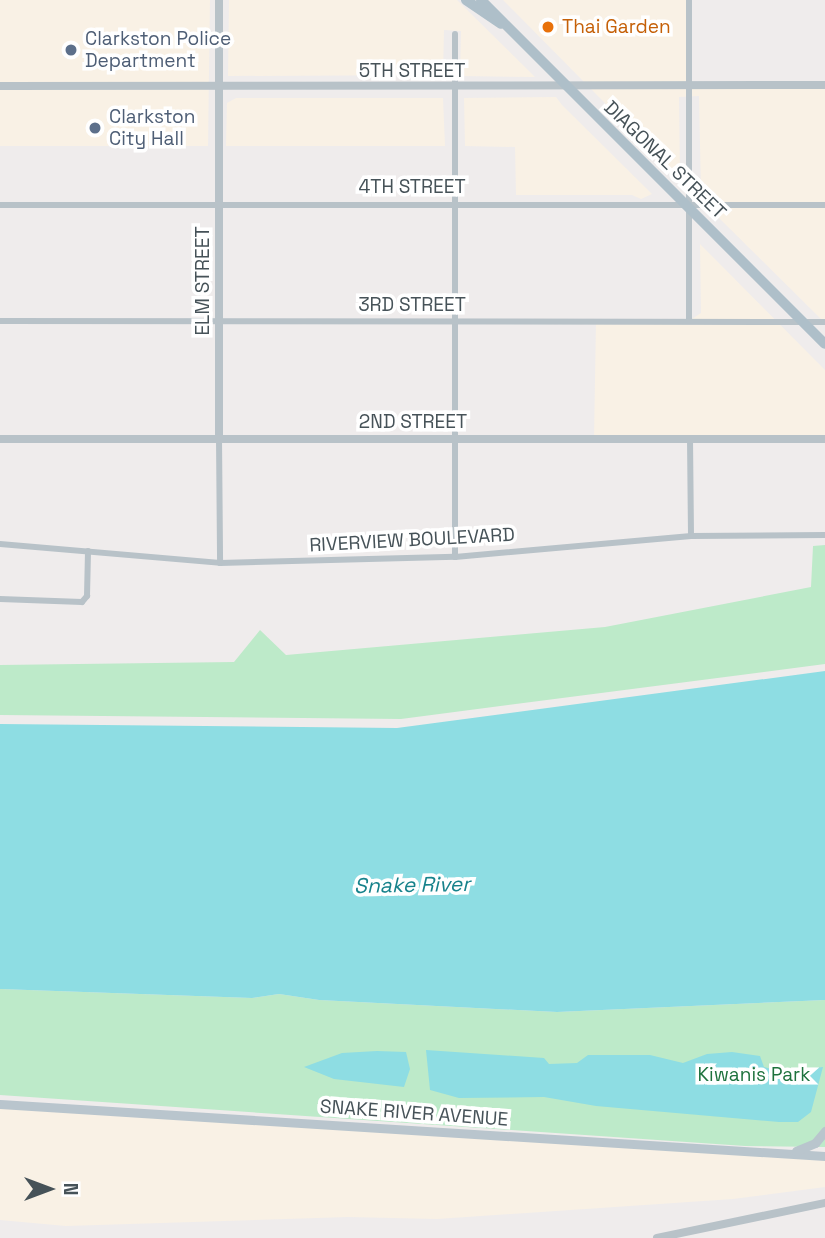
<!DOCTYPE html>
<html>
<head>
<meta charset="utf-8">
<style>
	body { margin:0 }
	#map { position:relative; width:825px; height:1238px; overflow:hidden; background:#efecec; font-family:"Space Grotesk",sans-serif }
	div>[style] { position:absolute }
	.commercial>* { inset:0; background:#f9f1e5 }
	.green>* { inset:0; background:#bdeac9 }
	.water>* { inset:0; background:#8edde3 }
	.minor>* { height:6px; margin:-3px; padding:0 3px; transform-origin:3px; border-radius:3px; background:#b8c2c8 }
	.tertiary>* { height:8px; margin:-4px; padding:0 4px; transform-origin:4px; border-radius:4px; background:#b8c2c8 }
	.secondary>* { height:9px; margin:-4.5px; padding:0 4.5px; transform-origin:4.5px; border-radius:4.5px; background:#b9c5cd }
	.primary>* { height:10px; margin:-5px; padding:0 5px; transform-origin:5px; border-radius:5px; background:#aebfc9 }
	.dots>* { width:19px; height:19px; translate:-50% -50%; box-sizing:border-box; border:4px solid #fff; border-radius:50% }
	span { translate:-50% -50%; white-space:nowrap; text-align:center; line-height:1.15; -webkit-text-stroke:7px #fff; paint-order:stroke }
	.food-label { font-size:19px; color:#c56008 }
	.left { translate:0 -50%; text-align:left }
	.service-label { font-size:19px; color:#4e5e75 }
	.street-label { font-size:19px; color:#465258 }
	.park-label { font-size:19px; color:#1e723d }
	.water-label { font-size:21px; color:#17828b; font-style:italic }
	.north { position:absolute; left:14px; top:1154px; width:70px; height:70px; -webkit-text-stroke:5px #fff; paint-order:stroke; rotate:90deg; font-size:19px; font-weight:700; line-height:28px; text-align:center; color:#465258 }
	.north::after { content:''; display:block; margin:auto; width:24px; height:32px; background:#465258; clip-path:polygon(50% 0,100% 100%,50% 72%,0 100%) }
</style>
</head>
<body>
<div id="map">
	<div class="commercial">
		<i style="clip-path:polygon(0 0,210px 0,208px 146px,0 146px)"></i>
		<i style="clip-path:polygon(229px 0,457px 0,535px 77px,460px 76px,461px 31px,444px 30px,443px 75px,228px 76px)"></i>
		<i style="clip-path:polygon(503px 0,689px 0,690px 85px,825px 85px,825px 323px,717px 216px,701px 192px,699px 96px,679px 97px,680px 179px)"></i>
		<i style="clip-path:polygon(556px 97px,562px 105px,652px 194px,641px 199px,632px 195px,516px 195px,515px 147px,465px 146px,464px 98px)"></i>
		<i style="clip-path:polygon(236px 98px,443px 98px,445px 146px,226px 146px,227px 103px)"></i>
		<i style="clip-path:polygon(700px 244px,825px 370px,825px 439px,594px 438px,596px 321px,689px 321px,701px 313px)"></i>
		<i style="clip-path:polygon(0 1104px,825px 1156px,825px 1187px,733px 1199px,437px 1219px,348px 1217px,66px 1226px,0 1220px)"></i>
	</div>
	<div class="green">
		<i style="clip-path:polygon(825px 545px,825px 664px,401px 719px,0 715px,0 665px,234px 662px,260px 630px,286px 655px,605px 627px,811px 587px,813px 546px)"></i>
		<i style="clip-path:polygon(0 989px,252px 998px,279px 994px,319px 1000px,557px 1012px,825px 1000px,825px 1147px,745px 1146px,0 1095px)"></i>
	</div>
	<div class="water">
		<i style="clip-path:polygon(825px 671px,825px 1000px,557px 1012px,319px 1000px,279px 994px,252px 998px,0 989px,0 724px,397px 728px)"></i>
		<i style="clip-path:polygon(426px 1050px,544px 1058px,549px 1064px,577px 1063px,588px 1055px,650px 1055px,683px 1063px,707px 1054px,732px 1052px,760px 1056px,764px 1067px,784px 1072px,823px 1067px,811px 1112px,798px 1122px,779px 1122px,596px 1106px,544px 1097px,459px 1098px,430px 1090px)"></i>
		<i style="clip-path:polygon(377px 1051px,406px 1052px,410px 1069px,404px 1087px,334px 1079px,304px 1067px,342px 1053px)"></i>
	</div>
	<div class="minor">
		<i style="left:689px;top:0;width:321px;rotate:90deg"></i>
		<i style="left:455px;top:34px;width:523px;rotate:90deg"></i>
		<i style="left:0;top:205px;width:825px"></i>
		<i style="left:0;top:321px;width:825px;rotate:0.07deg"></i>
		<i style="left:219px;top:438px;width:125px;rotate:89.5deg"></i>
		<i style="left:690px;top:439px;width:97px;rotate:89.4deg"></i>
		<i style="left:0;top:544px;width:221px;rotate:4.9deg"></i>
		<i style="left:220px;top:563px;width:235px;rotate:-1.5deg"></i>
		<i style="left:455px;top:557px;width:237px;rotate:-5.1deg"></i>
		<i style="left:691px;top:536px;width:134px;rotate:-0.4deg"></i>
		<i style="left:0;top:599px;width:82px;rotate:2.1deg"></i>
		<i style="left:82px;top:602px;width:8px;rotate:-50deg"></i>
		<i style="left:87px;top:596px;width:45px;rotate:-88.7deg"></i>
	</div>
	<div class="tertiary">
		<i style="left:219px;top:0;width:438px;rotate:90deg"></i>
		<i style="left:0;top:86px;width:825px;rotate:-0.07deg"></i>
		<i style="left:0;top:439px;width:825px"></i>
		<i style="left:657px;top:1238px;width:172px;rotate:-11.8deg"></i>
	</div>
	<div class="secondary">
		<i style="left:0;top:1104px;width:827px;rotate:3.61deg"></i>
		<i style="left:796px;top:1151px;width:21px;rotate:-23deg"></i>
		<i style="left:815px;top:1143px;width:16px;rotate:-50deg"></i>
	</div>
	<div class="primary">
		<i style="left:466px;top:0;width:42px;rotate:34.4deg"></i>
		<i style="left:481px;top:0;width:486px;rotate:45deg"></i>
	</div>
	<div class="dots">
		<i style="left:548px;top:27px;background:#e8710a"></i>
		<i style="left:71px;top:50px;background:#5c6f8a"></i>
		<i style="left:95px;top:128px;background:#5c6f8a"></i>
	</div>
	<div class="food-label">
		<span class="left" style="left:562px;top:27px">Thai Garden</span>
	</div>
	<div class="service-label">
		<span class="left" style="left:85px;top:50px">Clarkston Police<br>Department</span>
		<span class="left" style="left:109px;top:128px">Clarkston<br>City Hall</span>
	</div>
	<div class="street-label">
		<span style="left:412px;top:71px">5TH STREET</span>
		<span style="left:665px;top:160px;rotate:44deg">DIAGONAL STREET</span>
		<span style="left:412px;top:187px">4TH STREET</span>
		<span style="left:203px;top:281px;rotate:-90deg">ELM STREET</span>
		<span style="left:412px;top:305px">3RD STREET</span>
		<span style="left:413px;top:422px">2ND STREET</span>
		<span style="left:412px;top:540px;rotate:-3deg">RIVERVIEW BOULEVARD</span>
		<span style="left:414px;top:1113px;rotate:4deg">SNAKE RIVER AVENUE</span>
	</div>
	<div class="park-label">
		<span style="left:754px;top:1075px">Kiwanis Park</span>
	</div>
	<div class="water-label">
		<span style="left:412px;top:885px;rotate:-1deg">Snake River</span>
	</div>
	<div class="north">N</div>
</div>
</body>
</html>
